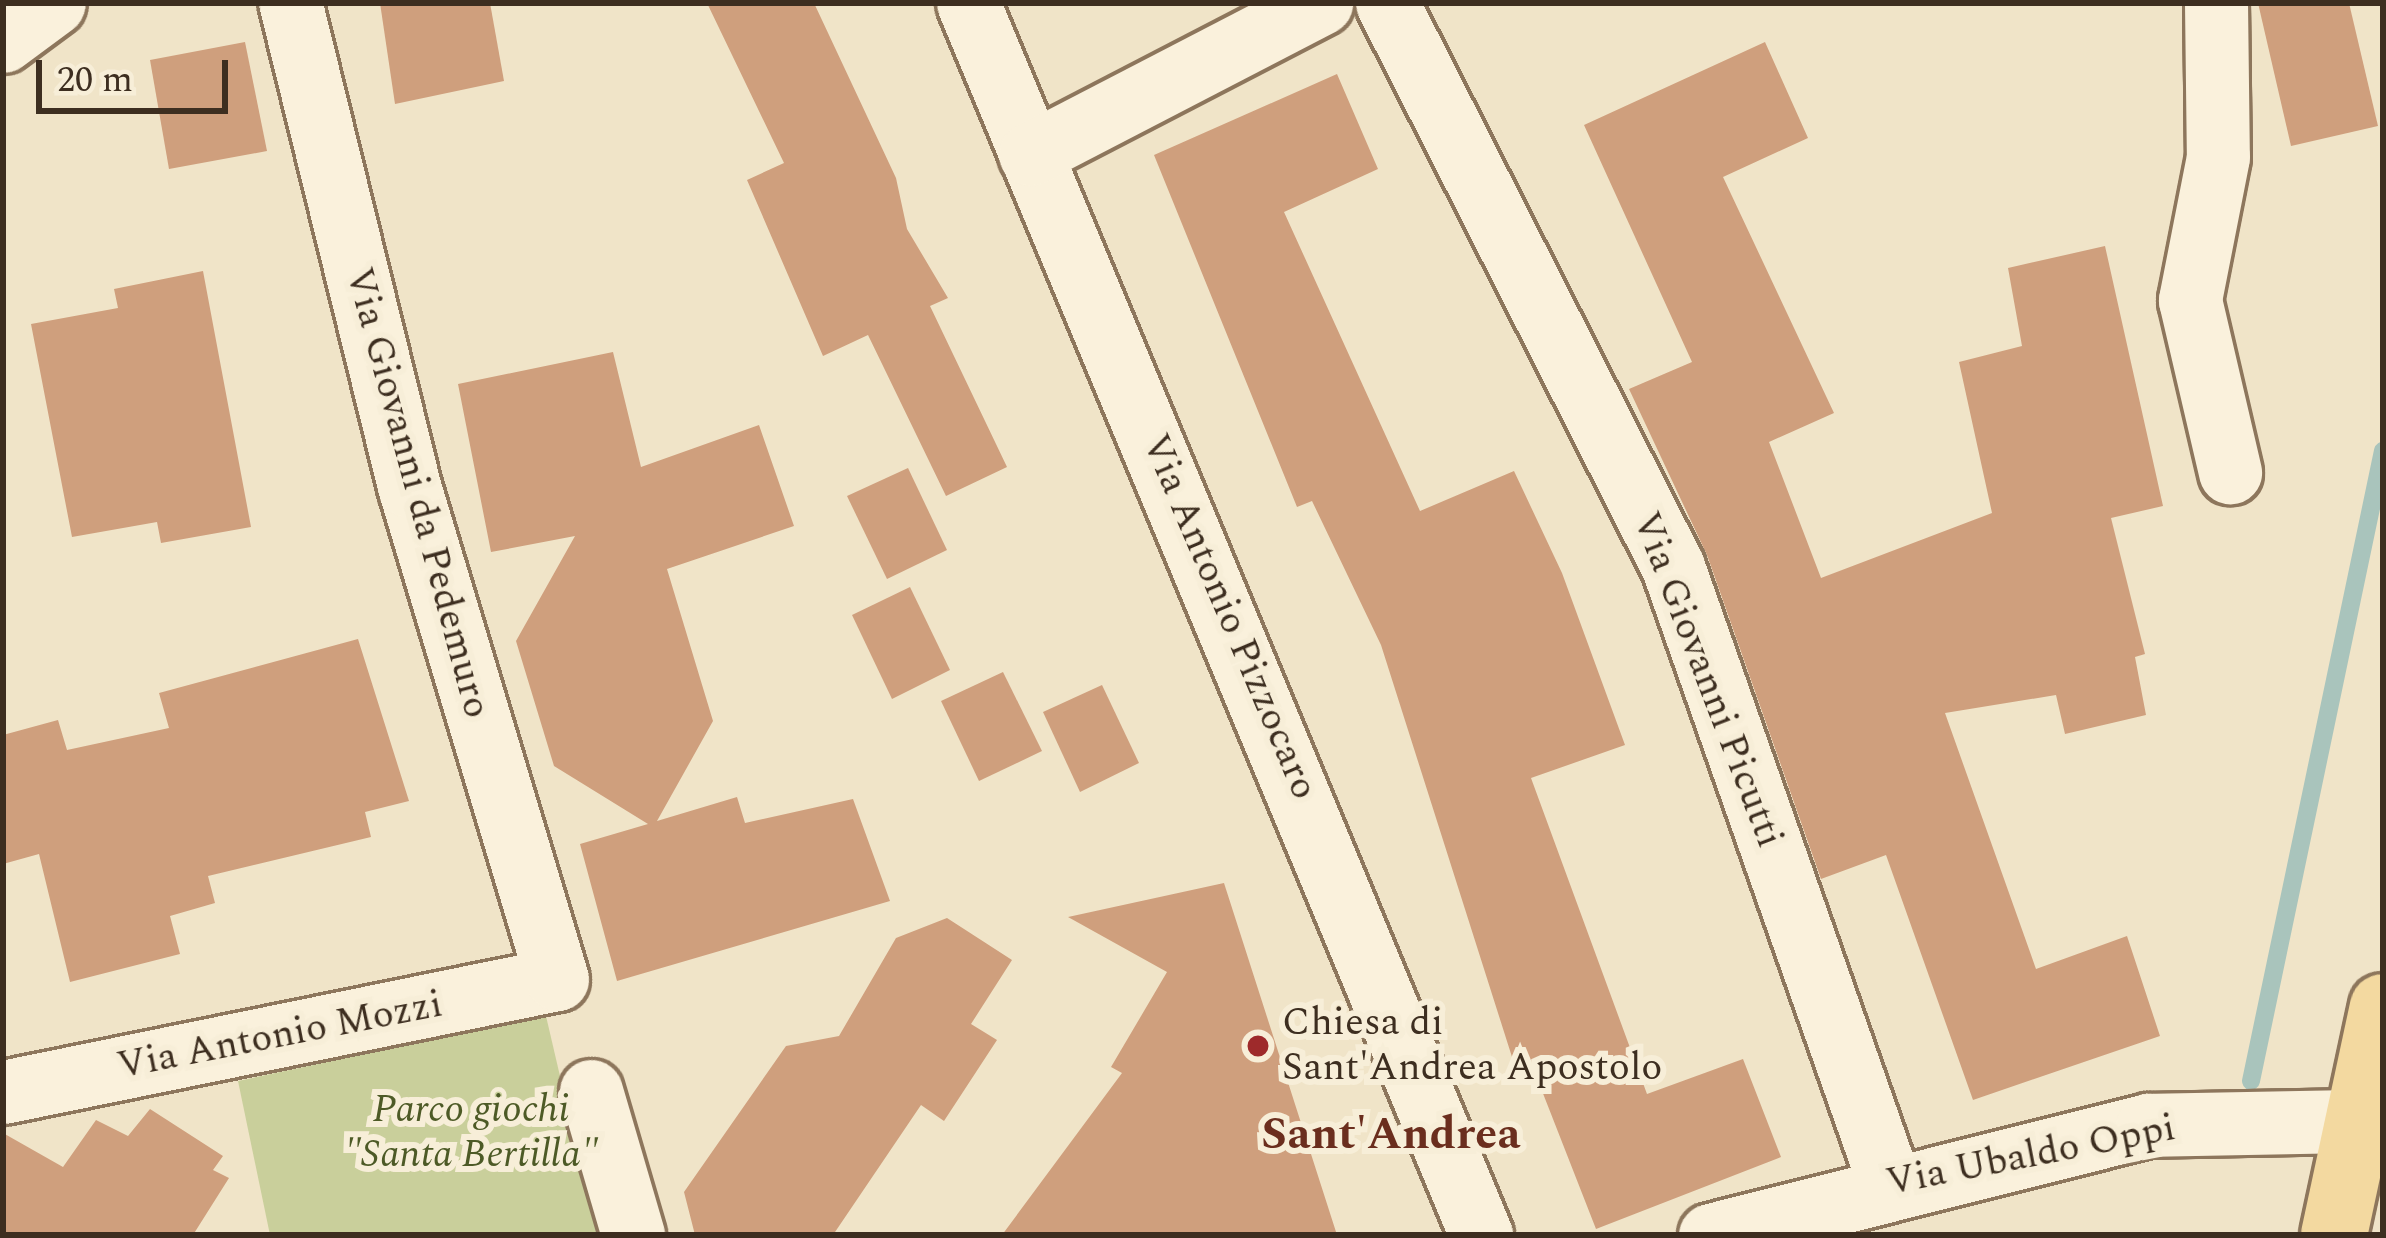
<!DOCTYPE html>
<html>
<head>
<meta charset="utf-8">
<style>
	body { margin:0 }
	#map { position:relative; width:2386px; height:1238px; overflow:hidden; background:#f0e4c8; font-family:Spectral,serif }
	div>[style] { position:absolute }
	.green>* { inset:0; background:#c9cf9b }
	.stream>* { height:18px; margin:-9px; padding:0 9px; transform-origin:9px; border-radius:9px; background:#a9c4bc }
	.building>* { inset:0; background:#cf9f7d }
	.roads { filter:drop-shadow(3px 0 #8d765c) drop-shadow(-3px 0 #8d765c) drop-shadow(0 3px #8d765c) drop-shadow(0 -3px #8d765c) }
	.street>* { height:63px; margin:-31.5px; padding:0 31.5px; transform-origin:31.5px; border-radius:31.5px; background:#faf1dc }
	.secondary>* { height:66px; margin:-33px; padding:0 33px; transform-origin:33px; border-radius:33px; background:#faf1dc }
	.primary>* { height:66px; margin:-33px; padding:0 33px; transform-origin:33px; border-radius:33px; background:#f3d9a0 }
	.dots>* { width:33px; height:33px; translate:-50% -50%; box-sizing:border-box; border:6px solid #f7eed8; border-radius:50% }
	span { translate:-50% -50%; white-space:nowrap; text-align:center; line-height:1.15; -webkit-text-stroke:12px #f7eed8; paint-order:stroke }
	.street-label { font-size:39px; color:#3d2e20 }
	.poi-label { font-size:39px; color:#3d2e20 }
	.left { translate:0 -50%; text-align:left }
	.park-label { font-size:39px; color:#4d5a26; font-style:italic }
	.quarter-label { font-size:45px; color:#6b2e1e; font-weight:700 }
	.frame { position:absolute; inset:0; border:6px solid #3d2e20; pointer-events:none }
	.scale { position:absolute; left:36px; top:60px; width:192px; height:54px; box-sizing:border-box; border:6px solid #3d2e20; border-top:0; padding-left:15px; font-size:36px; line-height:42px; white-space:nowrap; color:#3d2e20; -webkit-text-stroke:9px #f7eed8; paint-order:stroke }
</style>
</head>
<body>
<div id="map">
	<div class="green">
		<i style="clip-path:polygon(546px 1016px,597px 1235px,270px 1235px,238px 1081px)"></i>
	</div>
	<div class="stream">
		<i style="left:2251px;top:1081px;width:644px;rotate:-78.17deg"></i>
	</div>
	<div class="building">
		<i style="clip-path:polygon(380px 3px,490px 3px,504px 81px,395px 104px)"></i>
		<i style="clip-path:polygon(707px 3px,814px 3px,896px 178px,907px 229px,948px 298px,930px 306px,1007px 467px,946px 496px,868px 335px,823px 356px,747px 180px,784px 163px)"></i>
		<i style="clip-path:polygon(2258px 3px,2349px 3px,2378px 126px,2291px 146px)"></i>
		<i style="clip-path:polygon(245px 42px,267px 151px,169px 169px,150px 60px)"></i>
		<i style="clip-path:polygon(1765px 42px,1808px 138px,1723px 177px,1834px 413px,1769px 442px,1821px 578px,1992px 513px,1959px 362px,2022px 346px,2008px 268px,2105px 246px,2163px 506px,2111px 518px,2145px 654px,2135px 657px,2146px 715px,2065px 734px,2056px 695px,1945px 713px,2036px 969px,2127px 936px,2160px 1036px,1973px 1100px,1886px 855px,1821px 879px,1707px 555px,1629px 389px,1692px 362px,1584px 125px)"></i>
		<i style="clip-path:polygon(1337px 74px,1378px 169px,1284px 212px,1420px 511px,1514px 471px,1562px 573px,1625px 745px,1531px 778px,1647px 1094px,1743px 1059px,1781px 1157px,1596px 1229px,1535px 1073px,1519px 1079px,1381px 645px,1312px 501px,1297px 507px,1154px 155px)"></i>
		<i style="clip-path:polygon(203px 271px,251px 527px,161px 543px,157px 522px,72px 537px,31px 324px,118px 308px,114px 289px)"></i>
		<i style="clip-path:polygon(613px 352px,641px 467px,759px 425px,794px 526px,667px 569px,713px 721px,657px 821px,737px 797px,745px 823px,853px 799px,890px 901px,617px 981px,580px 844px,648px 824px,554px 766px,516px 641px,575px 536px,491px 552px,458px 384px)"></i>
		<i style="clip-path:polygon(908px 468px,947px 550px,887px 579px,847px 496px)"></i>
		<i style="clip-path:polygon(910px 587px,950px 670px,892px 699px,852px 615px)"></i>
		<i style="clip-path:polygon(358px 639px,409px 801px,365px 812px,371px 837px,208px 876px,215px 903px,170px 916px,180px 954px,70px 982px,39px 854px,3px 864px,3px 735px,58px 720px,67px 750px,169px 728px,159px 693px)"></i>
		<i style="clip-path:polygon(1003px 672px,1042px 751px,979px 781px,941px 701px)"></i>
		<i style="clip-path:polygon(1102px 685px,1139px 763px,1080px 792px,1043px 712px)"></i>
		<i style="clip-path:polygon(1224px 883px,1337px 1235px,1002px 1235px,1122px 1073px,1111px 1067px,1167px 972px,1068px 917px)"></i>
		<i style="clip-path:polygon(947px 918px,1012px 960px,971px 1024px,997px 1040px,944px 1121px,921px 1105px,833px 1235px,695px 1235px,684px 1192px,786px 1046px,839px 1036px,896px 938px)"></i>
		<i style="clip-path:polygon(150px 1109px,223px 1156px,213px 1170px,229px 1178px,193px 1235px,3px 1235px,3px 1133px,63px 1167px,96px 1120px,128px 1136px)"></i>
	</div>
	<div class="roads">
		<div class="street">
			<i style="left:968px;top:3px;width:1335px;rotate:67.39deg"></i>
			<i style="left:1387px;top:3px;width:632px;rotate:63.11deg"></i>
			<i style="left:1673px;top:567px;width:652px;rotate:70.65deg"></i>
			<i style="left:2216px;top:3px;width:154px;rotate:89.3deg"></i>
			<i style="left:2218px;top:157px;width:146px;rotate:101.1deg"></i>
			<i style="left:2190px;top:300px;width:177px;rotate:76.9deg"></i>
			<i style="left:1030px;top:154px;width:328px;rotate:-27.4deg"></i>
			<i style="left:591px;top:1091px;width:150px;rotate:73.7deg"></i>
			<i style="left:3px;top:1092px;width:565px;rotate:-11.53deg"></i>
			<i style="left:557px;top:979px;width:515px;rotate:-106.71deg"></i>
			<i style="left:409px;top:486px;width:497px;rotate:-103.8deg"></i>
			<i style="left:1710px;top:1235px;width:452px;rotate:-14.1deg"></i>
			<i style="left:2148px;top:1125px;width:211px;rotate:-1.1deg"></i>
		</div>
		<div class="secondary">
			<i style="left:3px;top:40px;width:62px;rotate:-36.5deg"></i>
		</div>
		<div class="primary">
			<i style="left:2334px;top:1235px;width:233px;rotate:-77.9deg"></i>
		</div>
	</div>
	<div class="dots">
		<i style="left:1258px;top:1046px;background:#9e2a2b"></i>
	</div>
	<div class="street-label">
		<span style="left:417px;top:493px;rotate:75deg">Via Giovanni da Pedemuro</span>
		<span style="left:1229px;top:617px;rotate:67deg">Via Antonio Pizzocaro</span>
		<span style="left:1707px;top:680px;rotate:69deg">Via Giovanni Picutti</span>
		<span style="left:280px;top:1036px;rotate:-11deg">Via Antonio Mozzi</span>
		<span style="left:2031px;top:1156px;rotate:-11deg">Via Ubaldo Oppi</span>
	</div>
	<div class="poi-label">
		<span class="left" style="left:1282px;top:1046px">Chiesa di<br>Sant'Andrea Apostolo</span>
	</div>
	<div class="park-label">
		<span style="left:471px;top:1133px">Parco giochi<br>"Santa Bertilla"</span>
	</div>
	<div class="quarter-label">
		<span style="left:1391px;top:1135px">Sant'Andrea</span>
	</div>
	<div class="frame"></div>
	<div class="scale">20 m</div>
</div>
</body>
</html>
